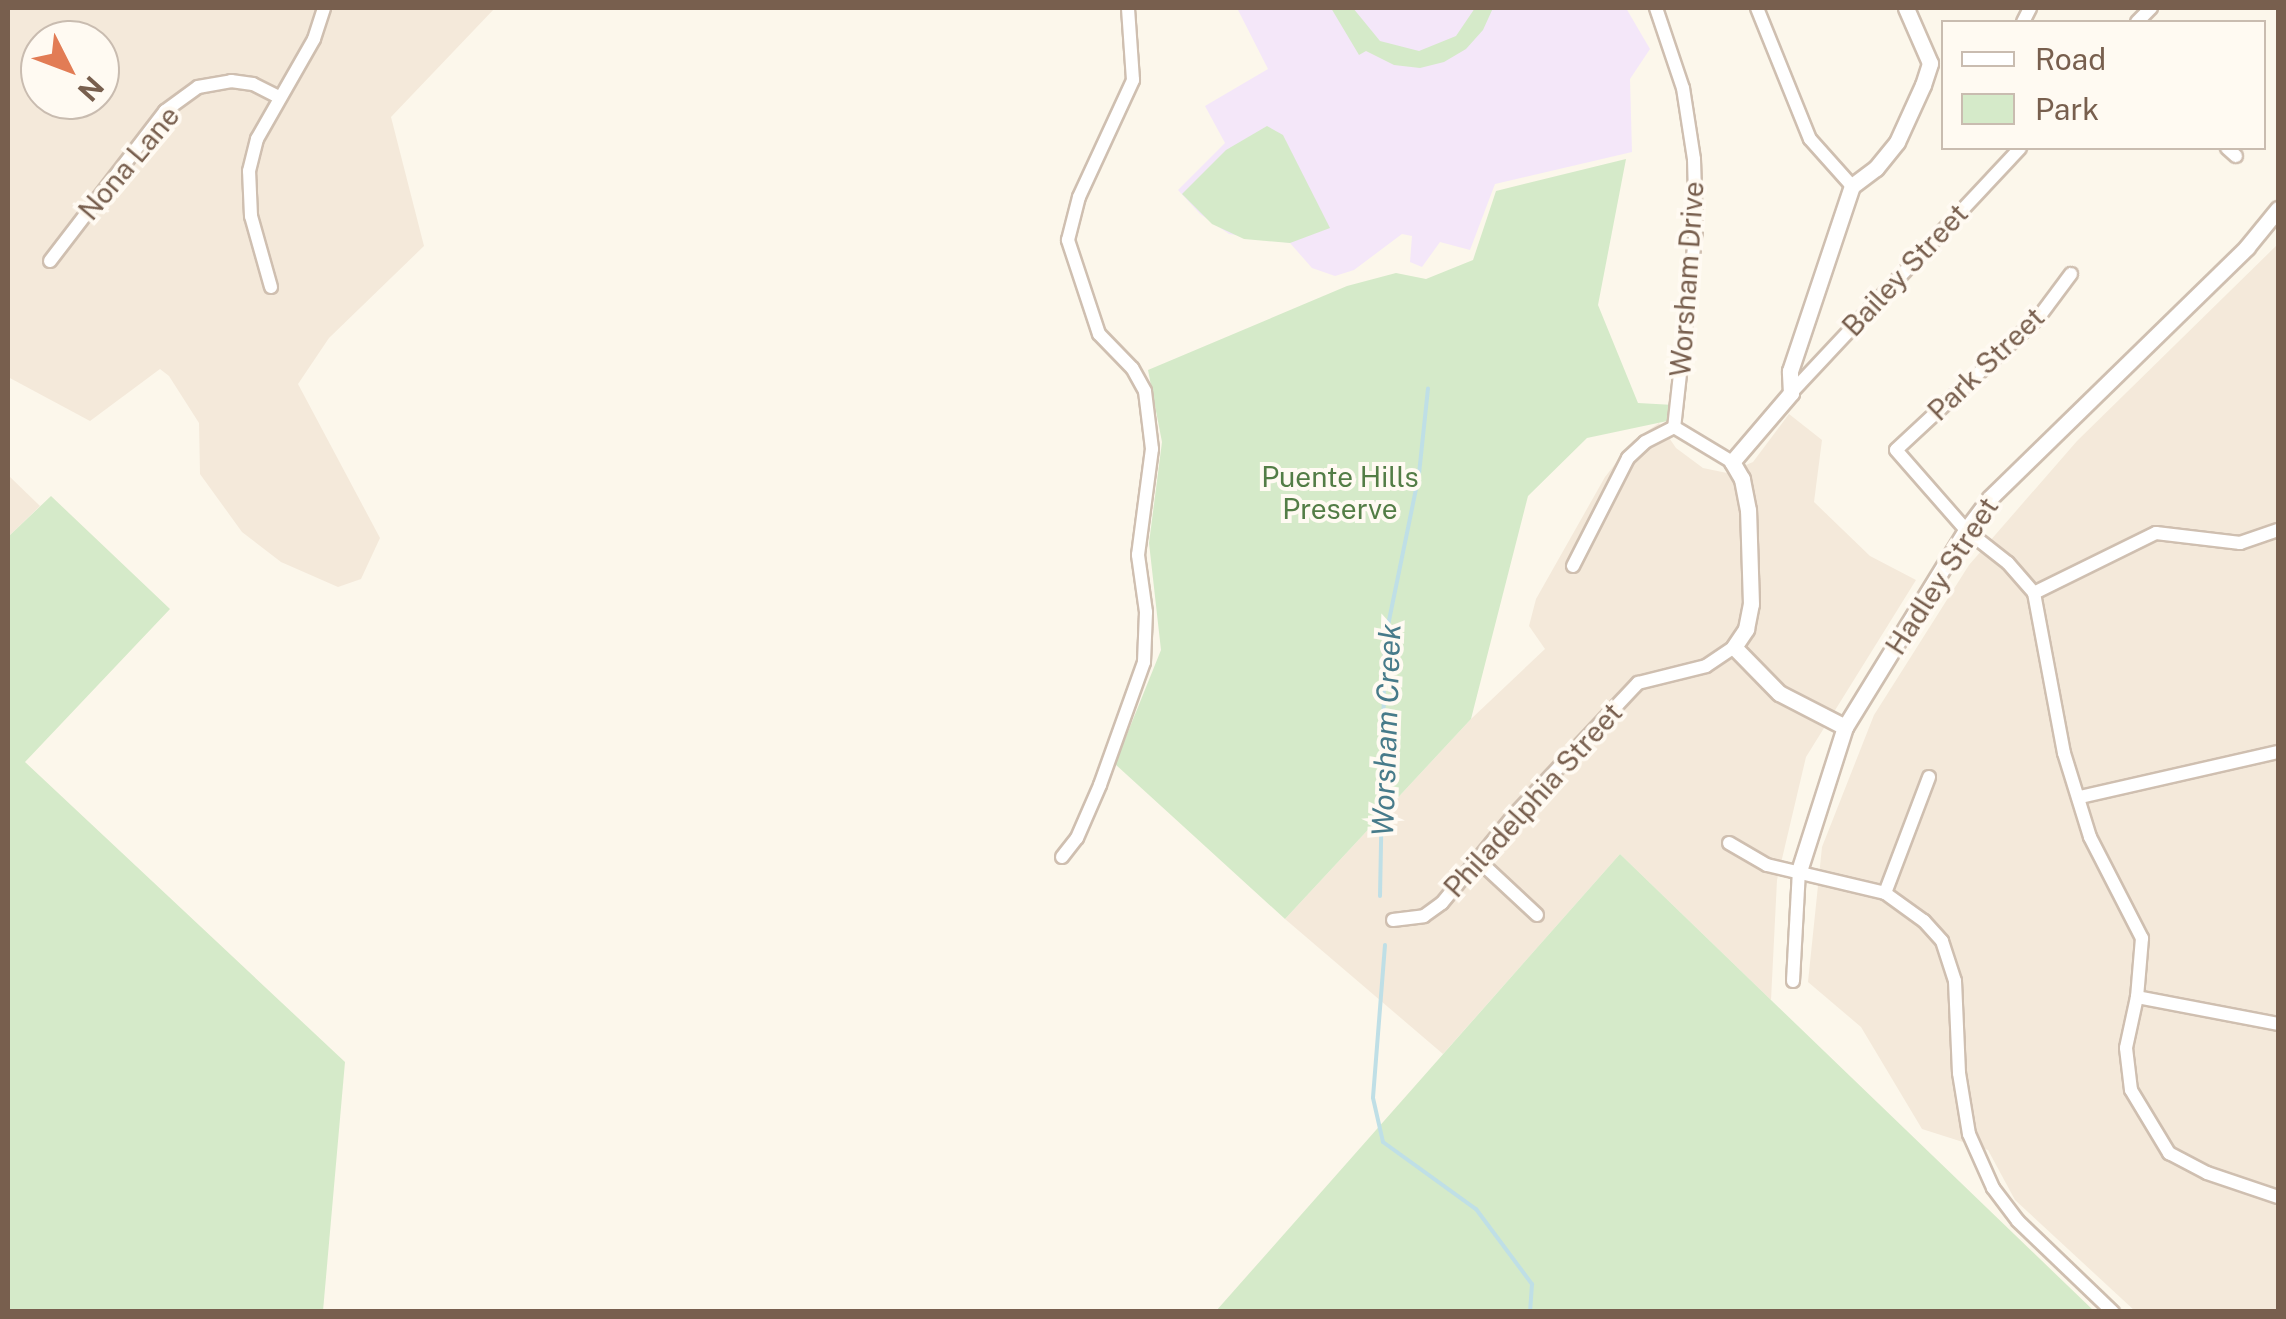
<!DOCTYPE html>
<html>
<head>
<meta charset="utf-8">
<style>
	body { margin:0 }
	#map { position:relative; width:2286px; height:1319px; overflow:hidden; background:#fcf7eb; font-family:"Public Sans",sans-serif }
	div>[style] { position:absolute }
	.residential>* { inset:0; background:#f4e9da }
	.education>* { inset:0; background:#f4e7f9 }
	.green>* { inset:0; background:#d5eac9 }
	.stream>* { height:4px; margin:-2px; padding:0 2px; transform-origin:2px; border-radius:2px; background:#bfdfe6 }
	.roads { filter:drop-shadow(2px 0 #cfbfb0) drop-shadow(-2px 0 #cfbfb0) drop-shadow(0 2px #cfbfb0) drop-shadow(0 -2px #cfbfb0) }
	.minor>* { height:12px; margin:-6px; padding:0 6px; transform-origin:6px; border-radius:6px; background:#fff }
	.tertiary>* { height:15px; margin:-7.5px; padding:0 7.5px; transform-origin:7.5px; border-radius:7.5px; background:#fff }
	span { translate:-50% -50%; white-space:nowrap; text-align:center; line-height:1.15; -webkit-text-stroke:8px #fffaf2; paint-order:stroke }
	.street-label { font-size:28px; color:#785f4e }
	.park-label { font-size:28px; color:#537d46 }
	.water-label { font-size:30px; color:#477b8a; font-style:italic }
	.frame { position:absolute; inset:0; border:10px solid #785f4e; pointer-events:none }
	.legend { position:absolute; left:1941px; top:20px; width:325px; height:130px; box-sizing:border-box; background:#fffaf2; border:2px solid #c9bcb0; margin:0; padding:12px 18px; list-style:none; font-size:30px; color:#785f4e }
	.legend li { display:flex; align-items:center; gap:20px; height:50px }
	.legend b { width:50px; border:2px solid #c9bcb0 }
	.north { position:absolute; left:20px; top:20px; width:100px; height:100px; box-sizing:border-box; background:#fffaf2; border:2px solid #c9bcb0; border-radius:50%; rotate:132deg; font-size:28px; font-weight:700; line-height:40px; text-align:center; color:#785f4e }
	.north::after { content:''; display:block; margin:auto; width:35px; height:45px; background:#e27c55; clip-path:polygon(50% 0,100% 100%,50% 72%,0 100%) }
</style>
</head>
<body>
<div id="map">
	<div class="residential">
		<i style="clip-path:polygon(evenodd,8px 8px,495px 8px,391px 117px,424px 246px,329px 338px,298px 384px,380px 538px,361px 579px,338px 587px,281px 562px,242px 532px,200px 474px,199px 423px,169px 376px,160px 369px,90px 421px,8px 377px,8px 8px,40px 40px,100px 40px,100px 100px,40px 100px,40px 40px)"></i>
		<i style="clip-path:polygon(2278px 244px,2278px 1311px,2135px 1311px,2015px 1200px,1988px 1150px,1922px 1129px,1861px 1027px,1808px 982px,1822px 847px,1874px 715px,1969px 565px,2077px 441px)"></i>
		<i style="clip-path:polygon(1789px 414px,1822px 440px,1814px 502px,1870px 556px,1916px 580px,1806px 757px,1777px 880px,1771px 1000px,1620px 854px,1443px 1054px,1285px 919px,1471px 719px,1545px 649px,1529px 626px,1536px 599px,1605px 477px,1633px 441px,1659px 423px,1676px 448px,1703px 468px,1727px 473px,1753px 462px)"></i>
		<i style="clip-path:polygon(8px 475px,40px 506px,8px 537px)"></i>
	</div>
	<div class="education">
		<i style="clip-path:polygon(1237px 8px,1626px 8px,1650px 49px,1630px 79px,1632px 152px,1495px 184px,1470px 250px,1440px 242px,1422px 267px,1410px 262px,1412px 236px,1402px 234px,1354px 270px,1335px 276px,1312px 268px,1290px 243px,1229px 234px,1200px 214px,1178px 190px,1225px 143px,1205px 106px,1268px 69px)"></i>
	</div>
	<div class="green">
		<i style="clip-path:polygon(1331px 8px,1353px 8px,1380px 41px,1419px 51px,1456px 36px,1475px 8px,1493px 8px,1483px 30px,1466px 49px,1444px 62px,1420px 68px,1394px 65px,1366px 51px,1359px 55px)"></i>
		<i style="clip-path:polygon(1267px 126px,1283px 135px,1330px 228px,1290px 243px,1244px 239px,1212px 224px,1182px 194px,1226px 150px)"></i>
		<i style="clip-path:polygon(1626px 159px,1598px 305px,1638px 403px,1674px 405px,1672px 420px,1587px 438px,1528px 496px,1471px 719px,1285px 919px,1115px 764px,1161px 650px,1149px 543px,1162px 442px,1148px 370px,1347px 286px,1396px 273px,1426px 279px,1473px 260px,1496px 191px)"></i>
		<i style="clip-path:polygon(51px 496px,170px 609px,25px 762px,345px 1062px,323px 1311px,8px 1311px,8px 537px)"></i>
		<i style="clip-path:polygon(1620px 854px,1771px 1000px,2094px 1311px,1216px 1311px)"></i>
	</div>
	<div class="stream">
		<i style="left:1380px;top:896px;width:256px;rotate:-88.9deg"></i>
		<i style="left:1385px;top:640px;width:169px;rotate:-78.4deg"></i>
		<i style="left:1419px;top:474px;width:86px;rotate:-84deg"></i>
		<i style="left:1385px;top:945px;width:153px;rotate:94.5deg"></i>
		<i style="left:1373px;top:1098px;width:45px;rotate:77.2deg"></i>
		<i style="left:1383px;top:1142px;width:115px;rotate:35.8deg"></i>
		<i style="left:1476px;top:1209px;width:94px;rotate:53.3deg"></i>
		<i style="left:1532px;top:1284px;width:28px;rotate:94deg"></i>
	</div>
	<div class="roads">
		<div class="minor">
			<i style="left:1656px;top:8px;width:84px;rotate:71.4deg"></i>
			<i style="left:1683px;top:88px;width:72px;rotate:81.2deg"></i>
			<i style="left:1694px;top:159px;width:70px;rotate:88.4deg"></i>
			<i style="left:1696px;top:229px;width:199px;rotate:96.3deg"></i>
			<i style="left:1674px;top:427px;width:68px;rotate:31.1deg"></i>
			<i style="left:1757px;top:8px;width:141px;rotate:68deg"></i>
			<i style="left:1810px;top:139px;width:63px;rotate:48.2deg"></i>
			<i style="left:2023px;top:22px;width:16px;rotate:-63deg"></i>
			<i style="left:2137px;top:22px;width:20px;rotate:-45deg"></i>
			<i style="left:2227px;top:148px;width:12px;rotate:42deg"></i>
			<i style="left:50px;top:261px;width:189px;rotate:-52.5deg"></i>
			<i style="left:165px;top:111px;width:41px;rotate:-36deg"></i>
			<i style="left:198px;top:87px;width:34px;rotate:-10deg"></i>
			<i style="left:231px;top:81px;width:22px;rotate:8deg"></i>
			<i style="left:253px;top:84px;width:28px;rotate:27deg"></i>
			<i style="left:2071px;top:274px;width:54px;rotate:126.7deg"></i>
			<i style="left:2039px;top:317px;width:195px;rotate:137.1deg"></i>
			<i style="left:1896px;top:450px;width:106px;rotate:48.8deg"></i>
			<i style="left:1966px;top:530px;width:53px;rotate:38.2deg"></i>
			<i style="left:2008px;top:563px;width:40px;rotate:49deg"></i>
			<i style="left:2034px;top:593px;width:163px;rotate:79.4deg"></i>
			<i style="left:2064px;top:753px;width:88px;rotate:72.8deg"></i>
			<i style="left:2090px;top:837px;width:114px;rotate:62.8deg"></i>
			<i style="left:2142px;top:938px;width:59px;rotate:94.8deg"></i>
			<i style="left:2137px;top:997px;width:52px;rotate:102.2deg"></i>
			<i style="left:2126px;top:1048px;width:42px;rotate:83.2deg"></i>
			<i style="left:2131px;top:1090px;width:74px;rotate:58.9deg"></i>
			<i style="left:2169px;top:1153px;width:43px;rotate:27.8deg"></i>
			<i style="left:2207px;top:1173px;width:75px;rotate:18.7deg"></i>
			<i style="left:271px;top:287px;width:74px;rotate:-105.7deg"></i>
			<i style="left:251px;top:216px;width:45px;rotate:-92.5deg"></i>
			<i style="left:249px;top:171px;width:33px;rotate:-76deg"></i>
			<i style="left:257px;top:139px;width:115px;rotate:-60.3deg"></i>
			<i style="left:314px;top:39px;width:33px;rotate:-72deg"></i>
			<i style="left:1791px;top:393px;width:335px;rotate:-46.9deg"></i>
			<i style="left:1573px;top:566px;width:121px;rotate:-63deg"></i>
			<i style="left:1628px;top:458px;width:23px;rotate:-43deg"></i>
			<i style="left:1645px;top:442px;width:33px;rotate:-27deg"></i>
			<i style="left:2034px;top:593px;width:136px;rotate:-26.2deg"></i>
			<i style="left:2156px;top:533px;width:85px;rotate:6.8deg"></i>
			<i style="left:2240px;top:543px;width:40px;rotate:-18.9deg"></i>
			<i style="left:2080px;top:797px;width:203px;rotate:-12.8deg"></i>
			<i style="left:1729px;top:843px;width:44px;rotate:30.1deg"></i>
			<i style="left:1767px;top:865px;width:121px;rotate:13.3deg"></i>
			<i style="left:1885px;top:893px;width:48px;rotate:35.7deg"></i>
			<i style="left:1924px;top:921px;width:27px;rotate:48deg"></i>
			<i style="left:1942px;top:941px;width:42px;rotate:72deg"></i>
			<i style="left:1955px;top:981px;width:92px;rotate:87.5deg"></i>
			<i style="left:1959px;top:1073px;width:62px;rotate:80.7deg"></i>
			<i style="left:1969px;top:1134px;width:59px;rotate:66deg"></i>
			<i style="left:1993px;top:1188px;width:41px;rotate:52.9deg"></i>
			<i style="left:2018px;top:1221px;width:132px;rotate:43.8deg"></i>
			<i style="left:1062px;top:857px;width:24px;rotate:-52deg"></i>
			<i style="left:1077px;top:838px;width:58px;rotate:-66.5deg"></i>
			<i style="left:1100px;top:785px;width:131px;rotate:-70.3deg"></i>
			<i style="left:1144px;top:662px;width:50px;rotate:-87.7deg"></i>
			<i style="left:1146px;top:612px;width:58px;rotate:-98deg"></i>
			<i style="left:1138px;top:555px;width:107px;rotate:-82.5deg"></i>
			<i style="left:1152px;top:449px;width:58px;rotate:-96.9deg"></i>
			<i style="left:1145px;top:391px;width:26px;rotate:-119deg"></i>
			<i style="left:1132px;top:368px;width:47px;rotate:-134.1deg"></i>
			<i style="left:1099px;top:334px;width:99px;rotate:-108.3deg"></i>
			<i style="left:1068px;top:240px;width:44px;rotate:-75.7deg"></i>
			<i style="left:1079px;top:197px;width:129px;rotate:-65.2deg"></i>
			<i style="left:1133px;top:80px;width:72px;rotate:-94deg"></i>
			<i style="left:1477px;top:859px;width:82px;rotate:43deg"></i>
			<i style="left:1885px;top:893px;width:124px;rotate:-69.2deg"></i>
			<i style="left:1393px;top:920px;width:31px;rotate:-7deg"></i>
			<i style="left:1424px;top:916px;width:22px;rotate:-36deg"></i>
			<i style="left:1442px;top:903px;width:115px;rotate:-50.6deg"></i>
			<i style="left:1515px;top:814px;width:180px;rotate:-46.8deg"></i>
			<i style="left:1638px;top:683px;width:70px;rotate:-14deg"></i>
			<i style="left:1706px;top:666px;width:34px;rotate:-34deg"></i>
			<i style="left:1793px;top:981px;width:110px;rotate:-86.9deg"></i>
			<i style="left:2137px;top:997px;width:144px;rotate:10.8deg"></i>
		</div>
		<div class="tertiary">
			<i style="left:1845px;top:727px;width:74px;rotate:-152.7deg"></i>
			<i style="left:1779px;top:693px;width:64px;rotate:-134.4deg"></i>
			<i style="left:1734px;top:647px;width:22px;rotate:-56deg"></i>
			<i style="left:1746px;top:629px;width:25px;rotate:-79deg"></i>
			<i style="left:1751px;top:604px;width:94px;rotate:-91.8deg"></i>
			<i style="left:1748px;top:510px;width:32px;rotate:-101deg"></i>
			<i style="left:1742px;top:479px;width:20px;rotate:-120deg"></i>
			<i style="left:1732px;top:462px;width:91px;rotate:-49.5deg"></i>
			<i style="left:1791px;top:393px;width:22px;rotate:-93deg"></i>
			<i style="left:1790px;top:371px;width:195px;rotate:-71.5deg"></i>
			<i style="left:1852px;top:186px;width:30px;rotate:-37deg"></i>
			<i style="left:1876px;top:168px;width:33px;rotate:-51deg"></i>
			<i style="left:1897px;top:142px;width:63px;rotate:-65.5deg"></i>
			<i style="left:1923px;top:85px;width:23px;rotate:-72deg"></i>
			<i style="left:1930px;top:63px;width:60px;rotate:-113.6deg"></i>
			<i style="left:1799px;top:871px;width:151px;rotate:-72.3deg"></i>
			<i style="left:1845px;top:727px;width:231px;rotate:-58.4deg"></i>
			<i style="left:1966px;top:530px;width:40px;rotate:-53deg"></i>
			<i style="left:1990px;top:498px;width:359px;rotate:-44.3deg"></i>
			<i style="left:2247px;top:247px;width:49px;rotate:-50.8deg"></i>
		</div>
	</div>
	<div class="street-label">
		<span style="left:129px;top:163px;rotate:-50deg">Nona Lane</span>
		<span style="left:1905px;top:270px;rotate:-47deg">Bailey Street</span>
		<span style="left:1687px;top:279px;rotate:-86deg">Worsham Drive</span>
		<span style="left:1986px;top:364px;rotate:-44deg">Park Street</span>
		<span style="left:1942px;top:576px;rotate:-57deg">Hadley Street</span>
		<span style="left:1533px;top:800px;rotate:-48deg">Philadelphia Street</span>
	</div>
	<div class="park-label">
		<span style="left:1340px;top:493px">Puente Hills<br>Preserve</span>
	</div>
	<div class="water-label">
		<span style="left:1386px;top:730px;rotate:-88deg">Worsham Creek</span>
	</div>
	<div class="frame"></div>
	<ul class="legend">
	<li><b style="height:12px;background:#fff"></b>Road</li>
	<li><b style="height:28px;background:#d5eac9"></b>Park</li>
	</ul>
	<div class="north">N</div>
</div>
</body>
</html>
